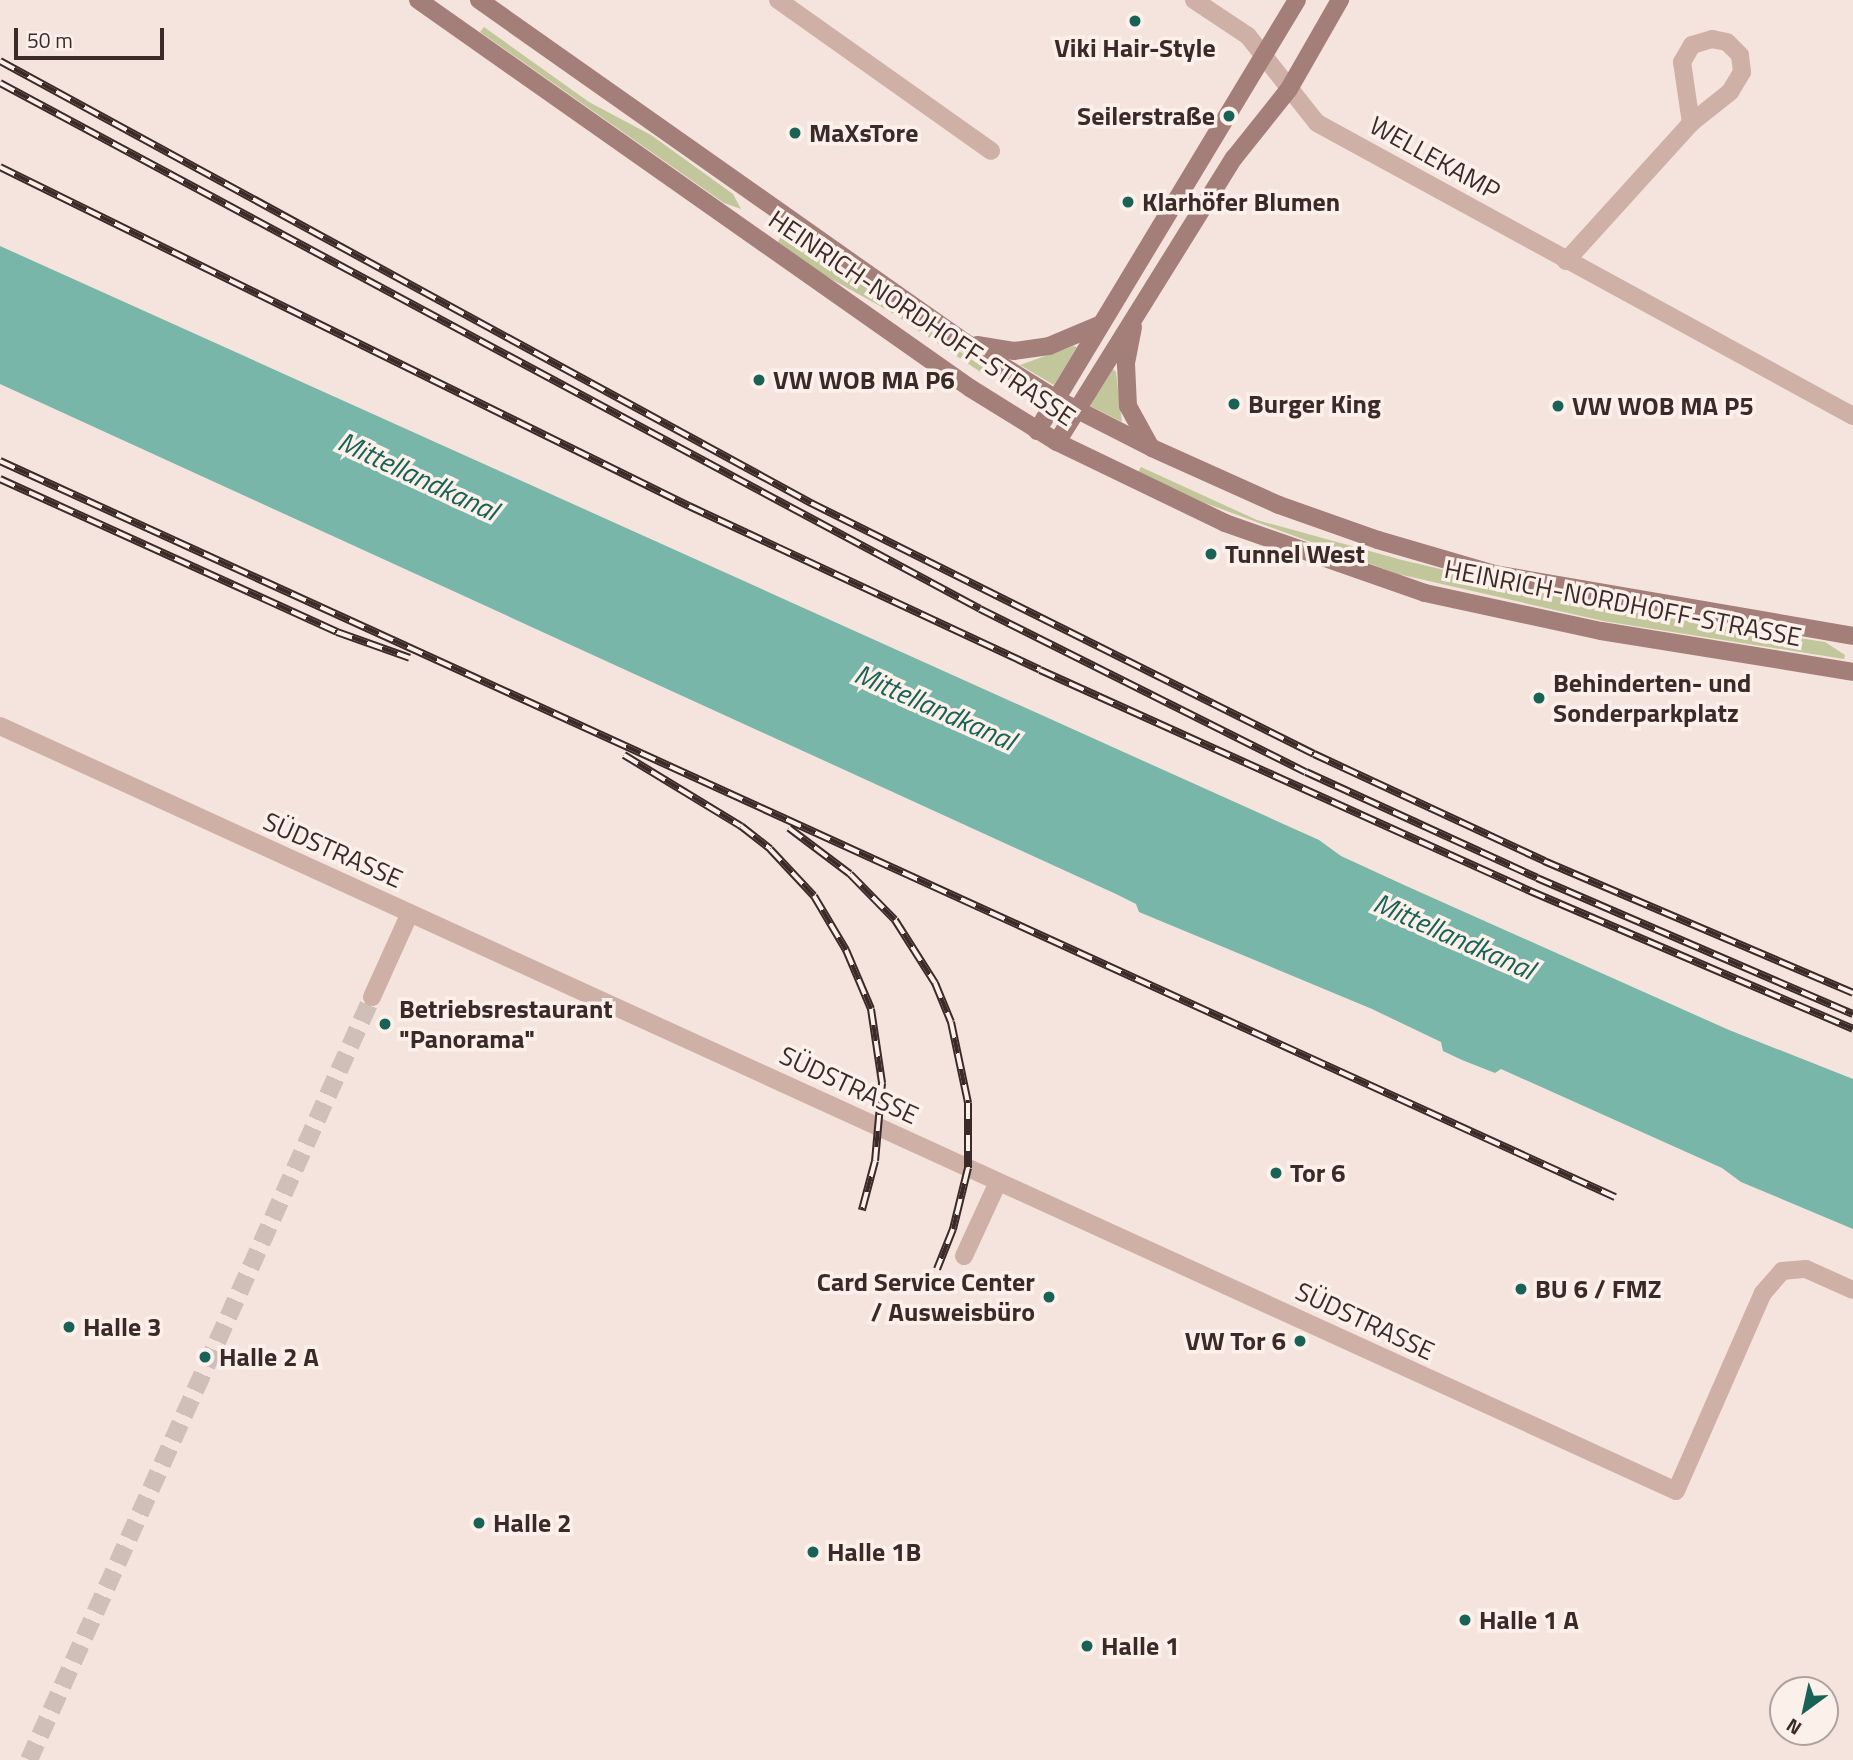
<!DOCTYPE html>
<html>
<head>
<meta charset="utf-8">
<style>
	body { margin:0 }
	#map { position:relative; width:1853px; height:1760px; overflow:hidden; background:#f5e4dd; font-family:"Titillium Web",sans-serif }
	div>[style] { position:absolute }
	.green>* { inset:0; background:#c2c79b }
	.water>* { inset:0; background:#78b6aa }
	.street-tunnel>* { height:18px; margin-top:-9px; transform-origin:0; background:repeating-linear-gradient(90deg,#d0bfb9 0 18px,transparent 0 27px) }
	.street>* { height:18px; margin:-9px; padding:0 9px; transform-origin:9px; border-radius:9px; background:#cfb0a7 }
	.secondary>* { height:18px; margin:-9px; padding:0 9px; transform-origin:9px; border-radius:9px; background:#a47e78 }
	.rail>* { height:8px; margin-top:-4px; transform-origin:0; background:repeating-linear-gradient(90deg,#fcf0eb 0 16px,#3b2a28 0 32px); box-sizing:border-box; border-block:2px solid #3b2a28 }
	.dots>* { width:19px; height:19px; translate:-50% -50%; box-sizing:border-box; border:4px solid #fcf0eb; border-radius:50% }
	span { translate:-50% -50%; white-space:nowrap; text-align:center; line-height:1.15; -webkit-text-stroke:7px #fcf0eb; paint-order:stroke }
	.poi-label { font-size:26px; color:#3b2a28; font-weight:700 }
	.right { translate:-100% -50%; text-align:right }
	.left { translate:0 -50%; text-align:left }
	.street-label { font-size:26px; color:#3b2a28 }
	.water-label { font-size:28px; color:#186256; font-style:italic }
	.north { position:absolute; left:1769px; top:1676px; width:70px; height:70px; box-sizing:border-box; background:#fcf0eb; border:2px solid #afa19d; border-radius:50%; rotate:213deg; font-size:19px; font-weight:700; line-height:28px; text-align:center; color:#3b2a28 }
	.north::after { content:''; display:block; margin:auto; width:24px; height:32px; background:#186256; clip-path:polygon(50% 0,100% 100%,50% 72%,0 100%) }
	.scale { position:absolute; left:14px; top:28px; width:150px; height:32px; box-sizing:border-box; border:4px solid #3b2a28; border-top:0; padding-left:9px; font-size:21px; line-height:24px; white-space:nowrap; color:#3b2a28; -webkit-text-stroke:5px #fcf0eb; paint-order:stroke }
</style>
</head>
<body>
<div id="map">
	<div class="green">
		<i style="clip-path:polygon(484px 27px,589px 102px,651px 135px,733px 194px,741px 209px,724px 203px,480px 32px)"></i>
		<i style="clip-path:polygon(781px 236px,866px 287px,984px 368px,982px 373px,889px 311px,822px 274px,778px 242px)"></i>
		<i style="clip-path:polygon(1073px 346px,1077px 347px,1054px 385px,1020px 365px)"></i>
		<i style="clip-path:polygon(1113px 369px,1116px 372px,1122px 422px,1090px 406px)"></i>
		<i style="clip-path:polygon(1141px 467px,1257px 520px,1402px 560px,1606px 608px,1825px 642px,1845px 655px,1844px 659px,1603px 621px,1398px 574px,1205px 503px,1138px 472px)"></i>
	</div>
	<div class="water">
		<i style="clip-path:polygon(0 246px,1319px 840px,1341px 856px,1404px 885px,1729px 1030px,1853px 1079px,1853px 1229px,1741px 1182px,1722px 1168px,1501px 1069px,1495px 1073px,1462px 1060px,1443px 1051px,1441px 1042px,1372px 1009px,1139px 912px,1136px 904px,1116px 894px,0 384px)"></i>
	</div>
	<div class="street-tunnel">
		<i style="left:29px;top:1760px;width:837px;rotate:-65.79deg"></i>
	</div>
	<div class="street">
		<i style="left:778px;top:0;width:261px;rotate:35.3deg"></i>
		<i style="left:1194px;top:0;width:65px;rotate:33.7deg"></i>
		<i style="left:1248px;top:36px;width:111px;rotate:51.6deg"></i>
		<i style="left:1317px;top:123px;width:611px;rotate:28.66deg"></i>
		<i style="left:1566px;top:261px;width:186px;rotate:-47.8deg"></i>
		<i style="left:1691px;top:123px;width:50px;rotate:-38.5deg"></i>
		<i style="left:1730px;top:92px;width:23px;rotate:-59deg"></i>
		<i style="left:1742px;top:72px;width:17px;rotate:-97deg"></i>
		<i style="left:1740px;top:55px;width:18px;rotate:-135deg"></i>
		<i style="left:1727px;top:42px;width:15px;rotate:-169deg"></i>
		<i style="left:1712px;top:39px;width:21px;rotate:163deg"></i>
		<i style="left:1692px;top:45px;width:20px;rotate:120deg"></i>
		<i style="left:1682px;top:62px;width:62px;rotate:81.6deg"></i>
		<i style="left:0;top:726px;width:1842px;rotate:24.53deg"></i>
		<i style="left:1676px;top:1491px;width:216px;rotate:-66.3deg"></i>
		<i style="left:1763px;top:1293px;width:29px;rotate:-49deg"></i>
		<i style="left:1782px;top:1271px;width:24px;rotate:-5deg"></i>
		<i style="left:1806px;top:1269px;width:51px;rotate:24.1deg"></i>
		<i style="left:372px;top:997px;width:92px;rotate:-65.7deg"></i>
		<i style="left:964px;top:1256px;width:81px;rotate:-65.3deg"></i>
	</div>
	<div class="secondary">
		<i style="left:418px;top:0;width:675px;rotate:35.1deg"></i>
		<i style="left:970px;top:388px;width:102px;rotate:31.8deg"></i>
		<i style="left:1057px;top:442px;width:187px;rotate:25.7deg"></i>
		<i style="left:1225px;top:523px;width:212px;rotate:19.3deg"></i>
		<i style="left:1425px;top:593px;width:180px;rotate:12.2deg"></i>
		<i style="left:1601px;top:631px;width:255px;rotate:9.2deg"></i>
		<i style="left:479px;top:0;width:596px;rotate:35.16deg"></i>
		<i style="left:966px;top:343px;width:106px;rotate:31.9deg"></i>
		<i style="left:1056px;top:399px;width:108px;rotate:27deg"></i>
		<i style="left:1152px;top:448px;width:139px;rotate:24.2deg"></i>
		<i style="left:1279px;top:505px;width:105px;rotate:19.5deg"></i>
		<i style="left:1378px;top:540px;width:122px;rotate:16.2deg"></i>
		<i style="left:1495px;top:574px;width:363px;rotate:9.8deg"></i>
		<i style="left:1133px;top:327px;width:38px;rotate:101deg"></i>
		<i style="left:1126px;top:364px;width:42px;rotate:87.3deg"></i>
		<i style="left:1128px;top:406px;width:46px;rotate:61.2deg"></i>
		<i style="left:977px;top:345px;width:37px;rotate:9deg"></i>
		<i style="left:1014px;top:351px;width:35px;rotate:-8deg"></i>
		<i style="left:1049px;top:346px;width:56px;rotate:-22.9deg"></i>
		<i style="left:1037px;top:431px;width:503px;rotate:-58.9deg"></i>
		<i style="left:1057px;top:442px;width:335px;rotate:-58.1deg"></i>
		<i style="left:1234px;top:158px;width:88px;rotate:-51.4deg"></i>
		<i style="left:1289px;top:89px;width:103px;rotate:-60.2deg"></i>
	</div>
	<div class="rail">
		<i style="left:0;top:61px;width:924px;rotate:28.59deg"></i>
		<i style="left:811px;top:503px;width:562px;rotate:26.52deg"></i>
		<i style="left:1314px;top:754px;width:254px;rotate:24.9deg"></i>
		<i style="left:1544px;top:861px;width:336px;rotate:23.1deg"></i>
		<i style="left:0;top:83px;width:1112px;rotate:28.22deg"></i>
		<i style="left:980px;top:609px;width:364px;rotate:26.6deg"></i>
		<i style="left:1306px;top:772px;width:254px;rotate:24.6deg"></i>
		<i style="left:1537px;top:878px;width:344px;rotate:23.3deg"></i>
		<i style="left:0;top:167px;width:768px;rotate:26.2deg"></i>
		<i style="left:689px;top:506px;width:387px;rotate:25deg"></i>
		<i style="left:1040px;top:670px;width:538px;rotate:24.28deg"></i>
		<i style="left:1530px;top:891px;width:351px;rotate:23.1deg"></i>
		<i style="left:0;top:461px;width:1775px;rotate:24.5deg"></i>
		<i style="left:0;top:479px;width:370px;rotate:24.4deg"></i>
		<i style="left:337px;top:632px;width:77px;rotate:19.6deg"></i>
		<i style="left:624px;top:755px;width:137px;rotate:31.3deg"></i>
		<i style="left:741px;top:826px;width:37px;rotate:38deg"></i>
		<i style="left:770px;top:849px;width:64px;rotate:46.9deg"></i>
		<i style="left:814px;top:896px;width:63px;rotate:59.3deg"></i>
		<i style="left:846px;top:950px;width:64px;rotate:67deg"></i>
		<i style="left:871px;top:1009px;width:75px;rotate:81.5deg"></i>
		<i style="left:882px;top:1083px;width:78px;rotate:95.1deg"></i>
		<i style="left:875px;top:1161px;width:51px;rotate:104.9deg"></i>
		<i style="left:789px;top:828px;width:76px;rotate:37deg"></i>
		<i style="left:850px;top:874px;width:64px;rotate:45.6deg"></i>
		<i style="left:895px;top:920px;width:75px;rotate:57.6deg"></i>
		<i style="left:935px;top:983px;width:42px;rotate:67.7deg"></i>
		<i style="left:951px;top:1022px;width:83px;rotate:78.1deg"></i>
		<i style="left:968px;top:1103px;width:65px;rotate:90deg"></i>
		<i style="left:968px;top:1168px;width:63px;rotate:103.8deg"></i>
		<i style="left:953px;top:1229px;width:43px;rotate:111.8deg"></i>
	</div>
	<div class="dots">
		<i style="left:1135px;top:21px;background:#186256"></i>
		<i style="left:1229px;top:116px;background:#186256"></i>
		<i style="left:795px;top:133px;background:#186256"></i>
		<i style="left:1128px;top:202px;background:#186256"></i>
		<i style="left:759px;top:380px;background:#186256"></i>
		<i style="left:1234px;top:404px;background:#186256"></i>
		<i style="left:1558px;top:406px;background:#186256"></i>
		<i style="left:1211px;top:554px;background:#186256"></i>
		<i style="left:1539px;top:698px;background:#186256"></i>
		<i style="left:385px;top:1024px;background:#186256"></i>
		<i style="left:1276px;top:1173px;background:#186256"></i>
		<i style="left:1521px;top:1289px;background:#186256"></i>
		<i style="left:1049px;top:1297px;background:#186256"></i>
		<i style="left:69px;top:1327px;background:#186256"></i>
		<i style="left:1300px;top:1341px;background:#186256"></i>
		<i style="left:205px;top:1357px;background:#186256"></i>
		<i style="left:479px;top:1523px;background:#186256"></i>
		<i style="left:813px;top:1552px;background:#186256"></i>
		<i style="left:1465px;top:1620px;background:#186256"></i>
		<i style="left:1087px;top:1646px;background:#186256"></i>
	</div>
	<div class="poi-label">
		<span style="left:1135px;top:48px">Viki Hair-Style</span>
		<span class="right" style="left:1215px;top:116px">Seilerstraße</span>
		<span class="left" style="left:809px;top:133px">MaXsTore</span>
		<span class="left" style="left:1142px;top:202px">Klarhöfer Blumen</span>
		<span class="left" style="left:773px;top:380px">VW WOB MA P6</span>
		<span class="left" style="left:1248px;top:404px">Burger King</span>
		<span class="left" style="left:1572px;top:406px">VW WOB MA P5</span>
		<span class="left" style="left:1225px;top:554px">Tunnel West</span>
		<span class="left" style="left:1553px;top:698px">Behinderten- und<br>Sonderparkplatz</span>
		<span class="left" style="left:399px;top:1024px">Betriebsrestaurant<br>"Panorama"</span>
		<span class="left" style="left:1290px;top:1173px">Tor 6</span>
		<span class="right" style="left:1035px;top:1297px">Card Service Center<br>/ Ausweisbüro</span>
		<span class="left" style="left:1535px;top:1289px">BU 6 / FMZ</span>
		<span class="left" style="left:83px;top:1327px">Halle 3</span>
		<span class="right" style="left:1286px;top:1341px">VW Tor 6</span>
		<span class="left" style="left:219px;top:1357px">Halle 2 A</span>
		<span class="left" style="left:493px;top:1523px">Halle 2</span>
		<span class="left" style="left:827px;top:1552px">Halle 1B</span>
		<span class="left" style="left:1479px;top:1620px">Halle 1 A</span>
		<span class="left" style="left:1101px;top:1646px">Halle 1</span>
	</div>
	<div class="street-label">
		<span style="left:1435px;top:158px;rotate:29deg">WELLEKAMP</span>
		<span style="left:922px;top:318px;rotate:34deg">HEINRICH-NORDHOFF-STRASSE</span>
		<span style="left:1623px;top:603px;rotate:11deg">HEINRICH-NORDHOFF-STRASSE</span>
		<span style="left:333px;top:850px;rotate:24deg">SÜDSTRASSE</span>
		<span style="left:849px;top:1085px;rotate:25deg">SÜDSTRASSE</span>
		<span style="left:1365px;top:1321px;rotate:25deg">SÜDSTRASSE</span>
	</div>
	<div class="water-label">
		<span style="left:418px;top:476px;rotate:25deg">Mittellandkanal</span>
		<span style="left:935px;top:707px;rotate:24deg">Mittellandkanal</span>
		<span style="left:1454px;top:936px;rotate:24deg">Mittellandkanal</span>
	</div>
	<div class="north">N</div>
	<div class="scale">50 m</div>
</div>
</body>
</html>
